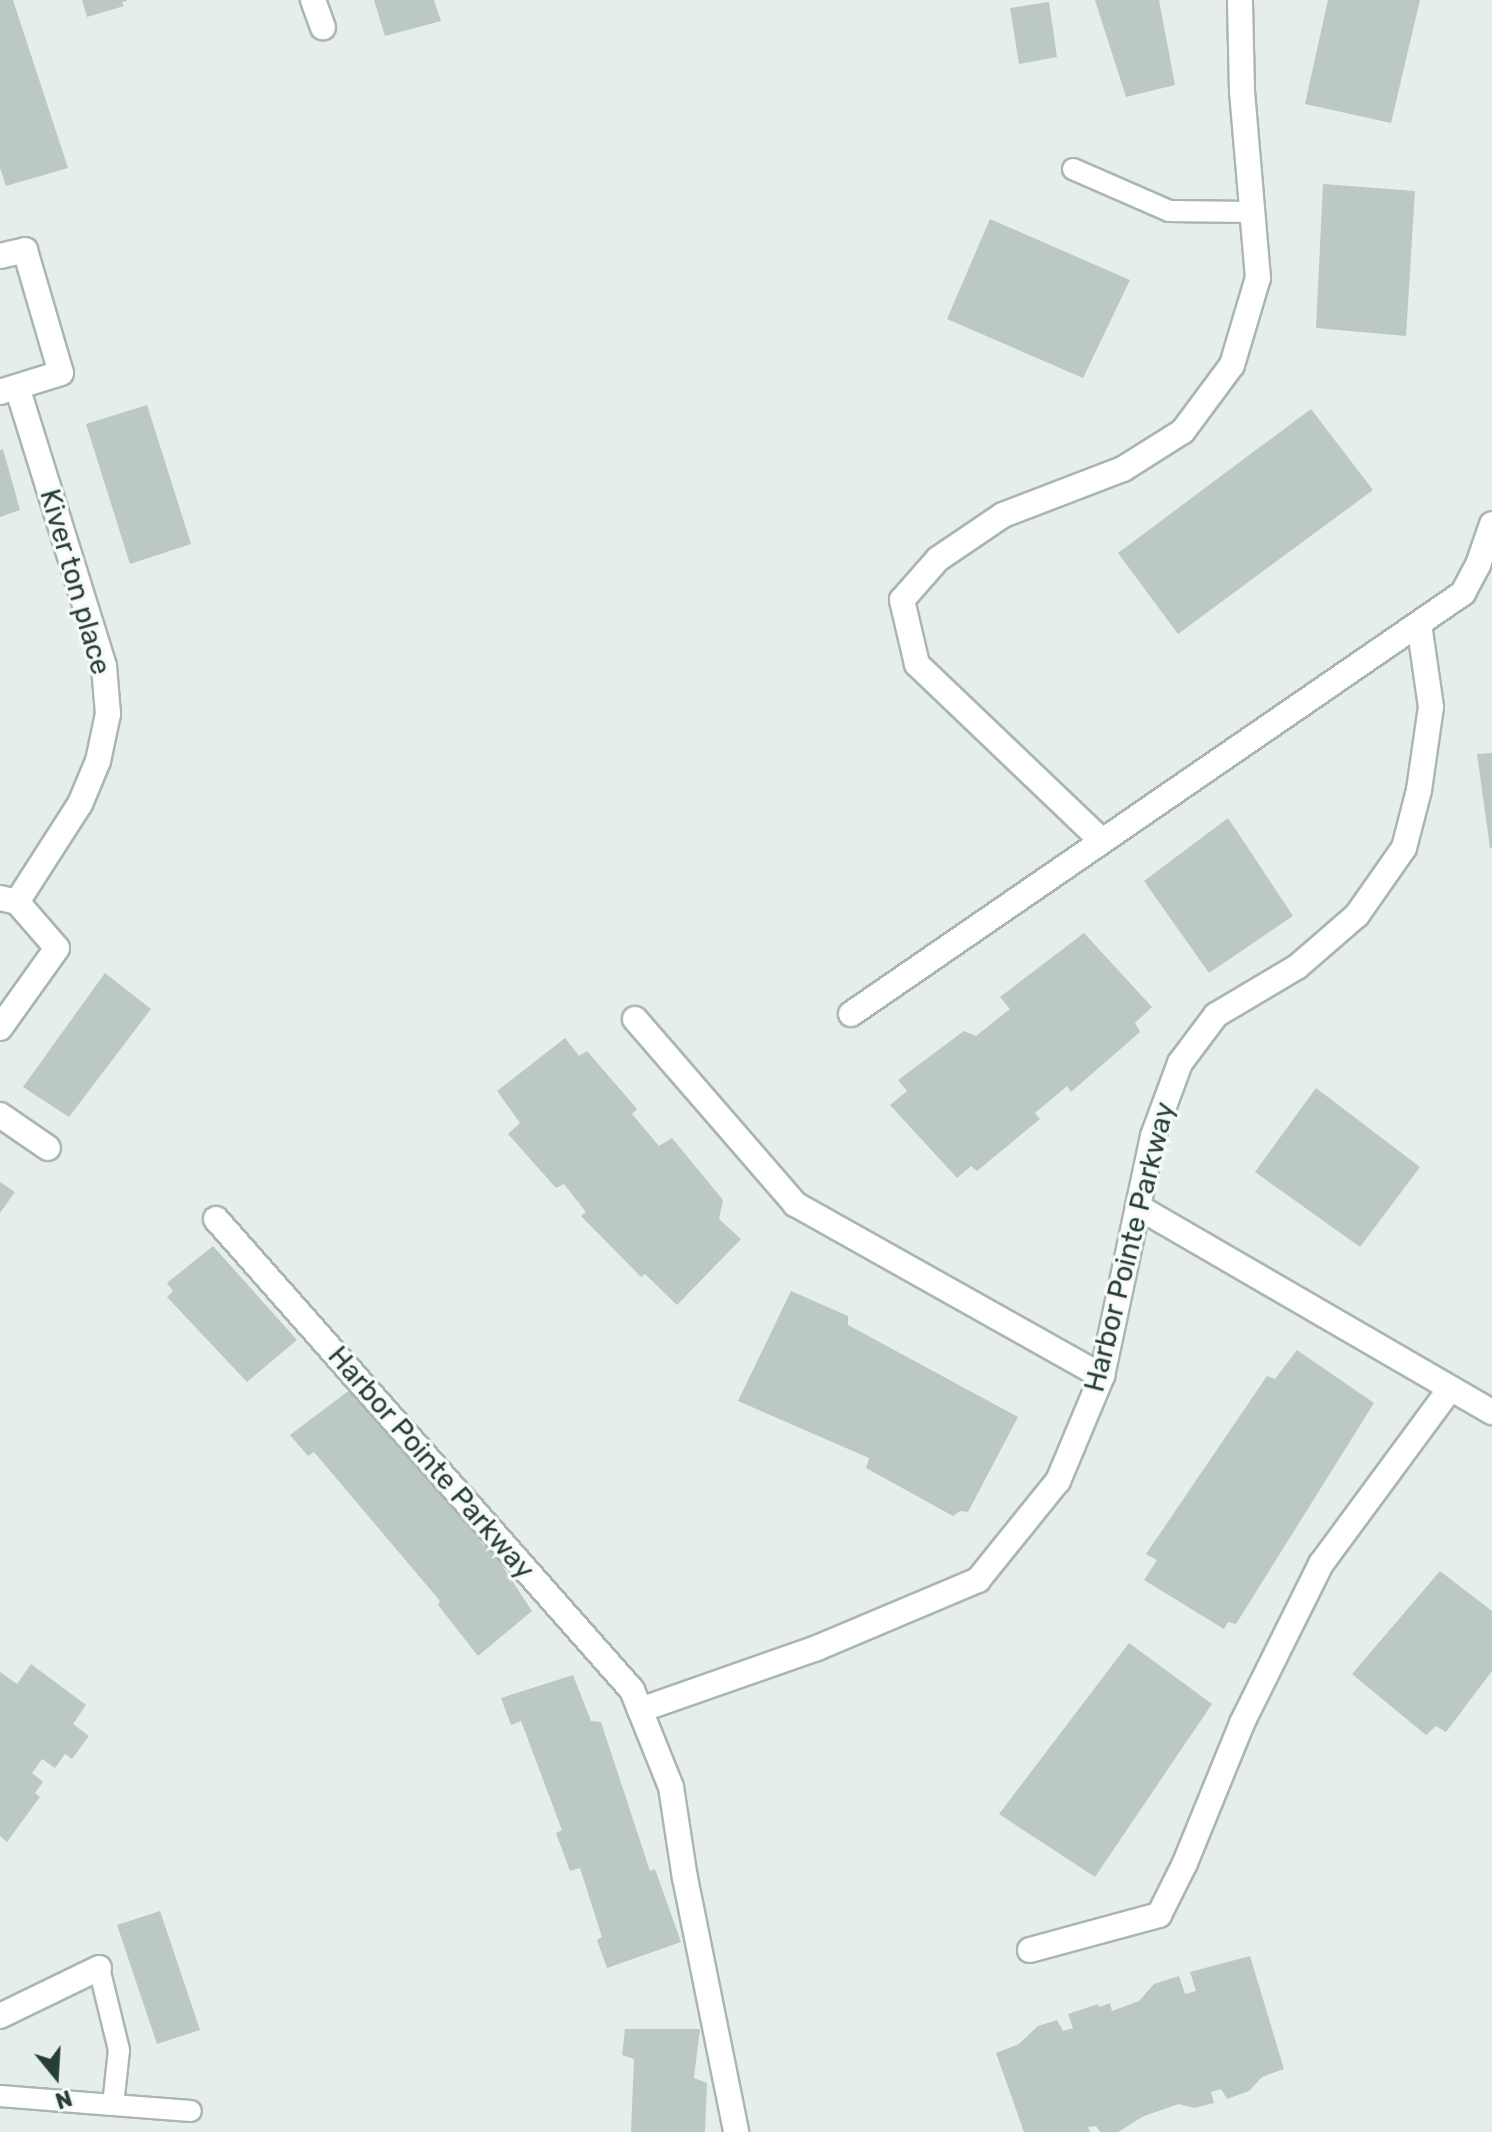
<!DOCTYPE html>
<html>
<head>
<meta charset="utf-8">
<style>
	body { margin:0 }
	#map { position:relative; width:1492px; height:2132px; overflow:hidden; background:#e6eeea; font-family:Rubik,sans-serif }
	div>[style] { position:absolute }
	.building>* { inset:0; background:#bbc8c3 }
	.roads { filter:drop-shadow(2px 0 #a9b6b1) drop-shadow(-2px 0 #a9b6b1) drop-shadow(0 2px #a9b6b1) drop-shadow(0 -2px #a9b6b1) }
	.service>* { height:20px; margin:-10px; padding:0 10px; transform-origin:10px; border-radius:10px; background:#fff }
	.minor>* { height:24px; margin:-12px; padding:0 12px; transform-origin:12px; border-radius:12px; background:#fff }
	span { translate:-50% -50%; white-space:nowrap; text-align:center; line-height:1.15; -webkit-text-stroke:7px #f6faf8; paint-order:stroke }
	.street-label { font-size:28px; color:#263e37 }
	.north { position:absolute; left:16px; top:2036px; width:80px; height:80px; -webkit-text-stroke:6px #f6faf8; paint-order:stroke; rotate:162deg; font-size:22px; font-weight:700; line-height:32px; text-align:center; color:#263e37 }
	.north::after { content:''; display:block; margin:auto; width:28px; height:36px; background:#263e37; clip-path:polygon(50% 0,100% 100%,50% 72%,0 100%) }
</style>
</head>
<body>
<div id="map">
	<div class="building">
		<i style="clip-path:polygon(0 0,13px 0,68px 168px,6px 186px,0 168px)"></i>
		<i style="clip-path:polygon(82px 0,127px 0,127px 1px,122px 2px,124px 6px,87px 17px)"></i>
		<i style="clip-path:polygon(374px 0,434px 0,441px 21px,385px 36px)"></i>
		<i style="clip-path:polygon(1095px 0,1159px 0,1175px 85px,1126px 97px)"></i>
		<i style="clip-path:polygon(1328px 0,1420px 0,1391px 123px,1305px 104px)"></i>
		<i style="clip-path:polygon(1049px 2px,1057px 57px,1019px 64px,1010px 8px)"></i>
		<i style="clip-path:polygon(1323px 184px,1415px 191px,1406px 336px,1316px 328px)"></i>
		<i style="clip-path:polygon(990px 219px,1130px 280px,1083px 378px,947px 319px)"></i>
		<i style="clip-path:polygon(147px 405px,191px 544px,130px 564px,86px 424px)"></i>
		<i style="clip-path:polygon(1311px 409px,1373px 490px,1178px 634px,1118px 553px)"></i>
		<i style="clip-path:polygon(3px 449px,20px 510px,0 517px,0 450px)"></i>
		<i style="clip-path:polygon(1492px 753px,1492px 848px,1490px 848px,1477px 754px)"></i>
		<i style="clip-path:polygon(1228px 818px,1293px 916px,1209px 973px,1144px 881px)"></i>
		<i style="clip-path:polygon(1084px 933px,1152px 1007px,1135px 1023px,1140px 1032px,1071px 1092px,1067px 1086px,1035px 1113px,1040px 1119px,977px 1171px,971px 1166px,957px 1178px,890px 1105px,907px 1091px,898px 1080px,964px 1031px,976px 1036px,1010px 1009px,1000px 997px)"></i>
		<i style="clip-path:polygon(105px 973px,151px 1009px,69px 1117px,23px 1087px)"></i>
		<i style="clip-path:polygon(565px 1038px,579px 1056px,587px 1051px,637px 1109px,632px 1114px,659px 1146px,672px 1138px,723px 1200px,719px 1219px,741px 1239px,677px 1305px,645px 1274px,641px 1277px,581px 1216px,586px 1212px,564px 1184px,556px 1188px,508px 1134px,520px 1123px,497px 1091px)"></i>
		<i style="clip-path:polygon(1316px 1088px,1420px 1167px,1360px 1247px,1255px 1172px)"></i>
		<i style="clip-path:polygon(0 1182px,15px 1192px,0 1213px)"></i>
		<i style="clip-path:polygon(213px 1246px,297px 1340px,247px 1382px,167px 1297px,173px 1291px,167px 1283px)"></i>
		<i style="clip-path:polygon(791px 1291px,848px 1316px,848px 1325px,1018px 1417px,968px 1512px,960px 1511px,953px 1516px,866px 1468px,869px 1458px,738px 1401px)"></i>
		<i style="clip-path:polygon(1297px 1350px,1374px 1403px,1236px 1624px,1228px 1622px,1224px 1629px,1144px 1580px,1157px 1560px,1146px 1554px,1267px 1376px,1275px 1379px)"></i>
		<i style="clip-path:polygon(359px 1383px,376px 1411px,484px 1546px,488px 1544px,532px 1611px,478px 1656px,438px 1605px,440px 1601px,314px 1452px,308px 1456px,290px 1435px)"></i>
		<i style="clip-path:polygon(1440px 1571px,1492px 1611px,1492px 1671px,1446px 1732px,1436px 1726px,1426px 1735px,1352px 1674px)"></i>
		<i style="clip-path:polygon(1129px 1643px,1212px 1704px,1095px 1877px,999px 1814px)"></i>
		<i style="clip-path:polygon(31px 1664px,86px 1705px,73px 1724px,89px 1736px,72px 1759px,65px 1754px,55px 1768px,42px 1759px,32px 1773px,43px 1782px,35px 1793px,40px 1797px,7px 1842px,0 1836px,0 1672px,17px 1684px)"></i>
		<i style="clip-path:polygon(573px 1675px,591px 1721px,601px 1722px,650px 1871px,655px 1869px,681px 1942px,607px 1968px,597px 1940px,602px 1937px,580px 1868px,570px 1871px,556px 1833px,562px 1830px,521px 1721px,511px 1725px,501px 1698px)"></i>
		<i style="clip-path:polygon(160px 1911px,200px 2030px,157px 2044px,117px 1925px)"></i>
		<i style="clip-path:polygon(1250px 1956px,1284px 2069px,1262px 2077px,1249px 2091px,1227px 2099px,1221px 2089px,1211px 2092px,1214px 2103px,1194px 2108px,1179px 2104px,1144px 2116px,1118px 2132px,1100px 2132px,1096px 2126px,1088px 2127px,1090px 2132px,1024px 2132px,996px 2053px,1019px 2044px,1038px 2026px,1057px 2020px,1063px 2031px,1073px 2028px,1068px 2014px,1098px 2004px,1099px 2007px,1110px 2003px,1112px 2011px,1139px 2001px,1154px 1984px,1179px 1976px,1185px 1994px,1196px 1991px,1190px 1972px)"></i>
		<i style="clip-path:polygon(625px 2029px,700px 2029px,694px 2078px,707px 2083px,705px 2132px,631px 2132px,634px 2059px,622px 2055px)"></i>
	</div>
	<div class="roads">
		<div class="service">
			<i style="left:1073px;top:169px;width:105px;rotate:23.6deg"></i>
			<i style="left:1169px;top:211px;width:83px;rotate:0.7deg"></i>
			<i style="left:0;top:2096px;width:113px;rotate:4.6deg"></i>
			<i style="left:113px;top:2105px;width:55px;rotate:-83.8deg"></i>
			<i style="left:119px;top:2050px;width:84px;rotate:-103.7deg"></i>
			<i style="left:113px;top:2105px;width:78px;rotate:4.4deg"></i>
		</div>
		<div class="minor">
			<i style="left:313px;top:0;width:29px;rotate:70deg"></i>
			<i style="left:0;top:256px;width:26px;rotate:-13deg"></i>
			<i style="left:25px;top:250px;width:128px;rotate:73.7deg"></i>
			<i style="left:61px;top:373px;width:64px;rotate:162.7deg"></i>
			<i style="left:1102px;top:841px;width:256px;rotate:-136.3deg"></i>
			<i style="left:917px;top:664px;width:66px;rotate:-103.2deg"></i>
			<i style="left:902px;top:600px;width:55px;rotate:-48.7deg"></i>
			<i style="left:938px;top:559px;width:78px;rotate:-34.1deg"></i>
			<i style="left:1003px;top:515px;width:129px;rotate:-21deg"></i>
			<i style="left:1123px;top:469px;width:71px;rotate:-32.3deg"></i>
			<i style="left:1183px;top:431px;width:82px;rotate:-53.4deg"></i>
			<i style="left:1232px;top:365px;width:91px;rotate:-73.4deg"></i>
			<i style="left:1258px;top:278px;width:188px;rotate:-94.9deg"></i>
			<i style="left:1242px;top:91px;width:91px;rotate:-91.3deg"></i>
			<i style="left:0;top:898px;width:17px;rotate:13deg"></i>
			<i style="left:17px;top:902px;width:117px;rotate:-57.3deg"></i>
			<i style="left:80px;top:804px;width:47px;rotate:-67.3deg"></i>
			<i style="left:98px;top:761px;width:48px;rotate:-78deg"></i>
			<i style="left:108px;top:714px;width:48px;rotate:-94.8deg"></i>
			<i style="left:104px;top:666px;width:292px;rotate:-107.3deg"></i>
			<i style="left:851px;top:1014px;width:743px;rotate:-34.52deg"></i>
			<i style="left:1463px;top:593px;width:32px;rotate:-62deg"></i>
			<i style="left:1478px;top:565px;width:43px;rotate:-71.1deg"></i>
			<i style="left:635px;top:1019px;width:245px;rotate:49.1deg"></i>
			<i style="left:795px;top:1204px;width:352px;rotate:29.3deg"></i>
			<i style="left:0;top:1028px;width:98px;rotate:-54.5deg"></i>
			<i style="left:57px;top:948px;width:61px;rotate:-131deg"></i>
			<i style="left:0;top:1115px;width:58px;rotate:34.5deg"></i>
			<i style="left:1138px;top:1207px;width:409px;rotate:30.1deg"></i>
			<i style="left:216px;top:1219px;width:628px;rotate:48.55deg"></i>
			<i style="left:632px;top:1690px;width:105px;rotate:68.1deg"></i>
			<i style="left:671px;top:1787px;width:92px;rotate:81.3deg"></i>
			<i style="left:685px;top:1878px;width:259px;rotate:78.6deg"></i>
			<i style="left:640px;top:1710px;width:188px;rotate:-19.3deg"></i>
			<i style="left:817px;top:1648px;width:175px;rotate:-22.9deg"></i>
			<i style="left:978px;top:1580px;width:127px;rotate:-51.1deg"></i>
			<i style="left:1058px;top:1481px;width:114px;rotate:-67.3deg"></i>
			<i style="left:1102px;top:1376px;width:245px;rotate:-78deg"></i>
			<i style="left:1153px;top:1136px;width:78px;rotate:-69.7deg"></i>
			<i style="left:1180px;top:1063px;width:60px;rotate:-53.1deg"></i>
			<i style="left:1216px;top:1015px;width:94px;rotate:-30.7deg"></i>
			<i style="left:1297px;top:967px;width:79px;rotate:-40.9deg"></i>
			<i style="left:1357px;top:915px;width:82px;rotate:-55deg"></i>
			<i style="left:1404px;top:848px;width:60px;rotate:-75.5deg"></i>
			<i style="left:1419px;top:790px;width:84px;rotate:-81.8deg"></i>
			<i style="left:1431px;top:707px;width:84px;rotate:-98.2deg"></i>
			<i style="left:1030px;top:1950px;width:134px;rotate:-15.2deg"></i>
			<i style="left:1159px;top:1915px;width:58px;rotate:-63.4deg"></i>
			<i style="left:1185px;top:1863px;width:151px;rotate:-67.8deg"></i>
			<i style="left:1242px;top:1723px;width:178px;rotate:-63.6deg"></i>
			<i style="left:1321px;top:1564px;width:217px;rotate:-53.6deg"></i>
			<i style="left:0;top:2016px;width:110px;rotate:-25.9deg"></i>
		</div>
	</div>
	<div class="street-label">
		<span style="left:75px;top:582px;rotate:74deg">Kiver ton place</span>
		<span style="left:1130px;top:1247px;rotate:-76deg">Harbor Pointe Parkway</span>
		<span style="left:431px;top:1463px;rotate:49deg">Harbor Pointe Parkway</span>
	</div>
	<div class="north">N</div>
</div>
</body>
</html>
